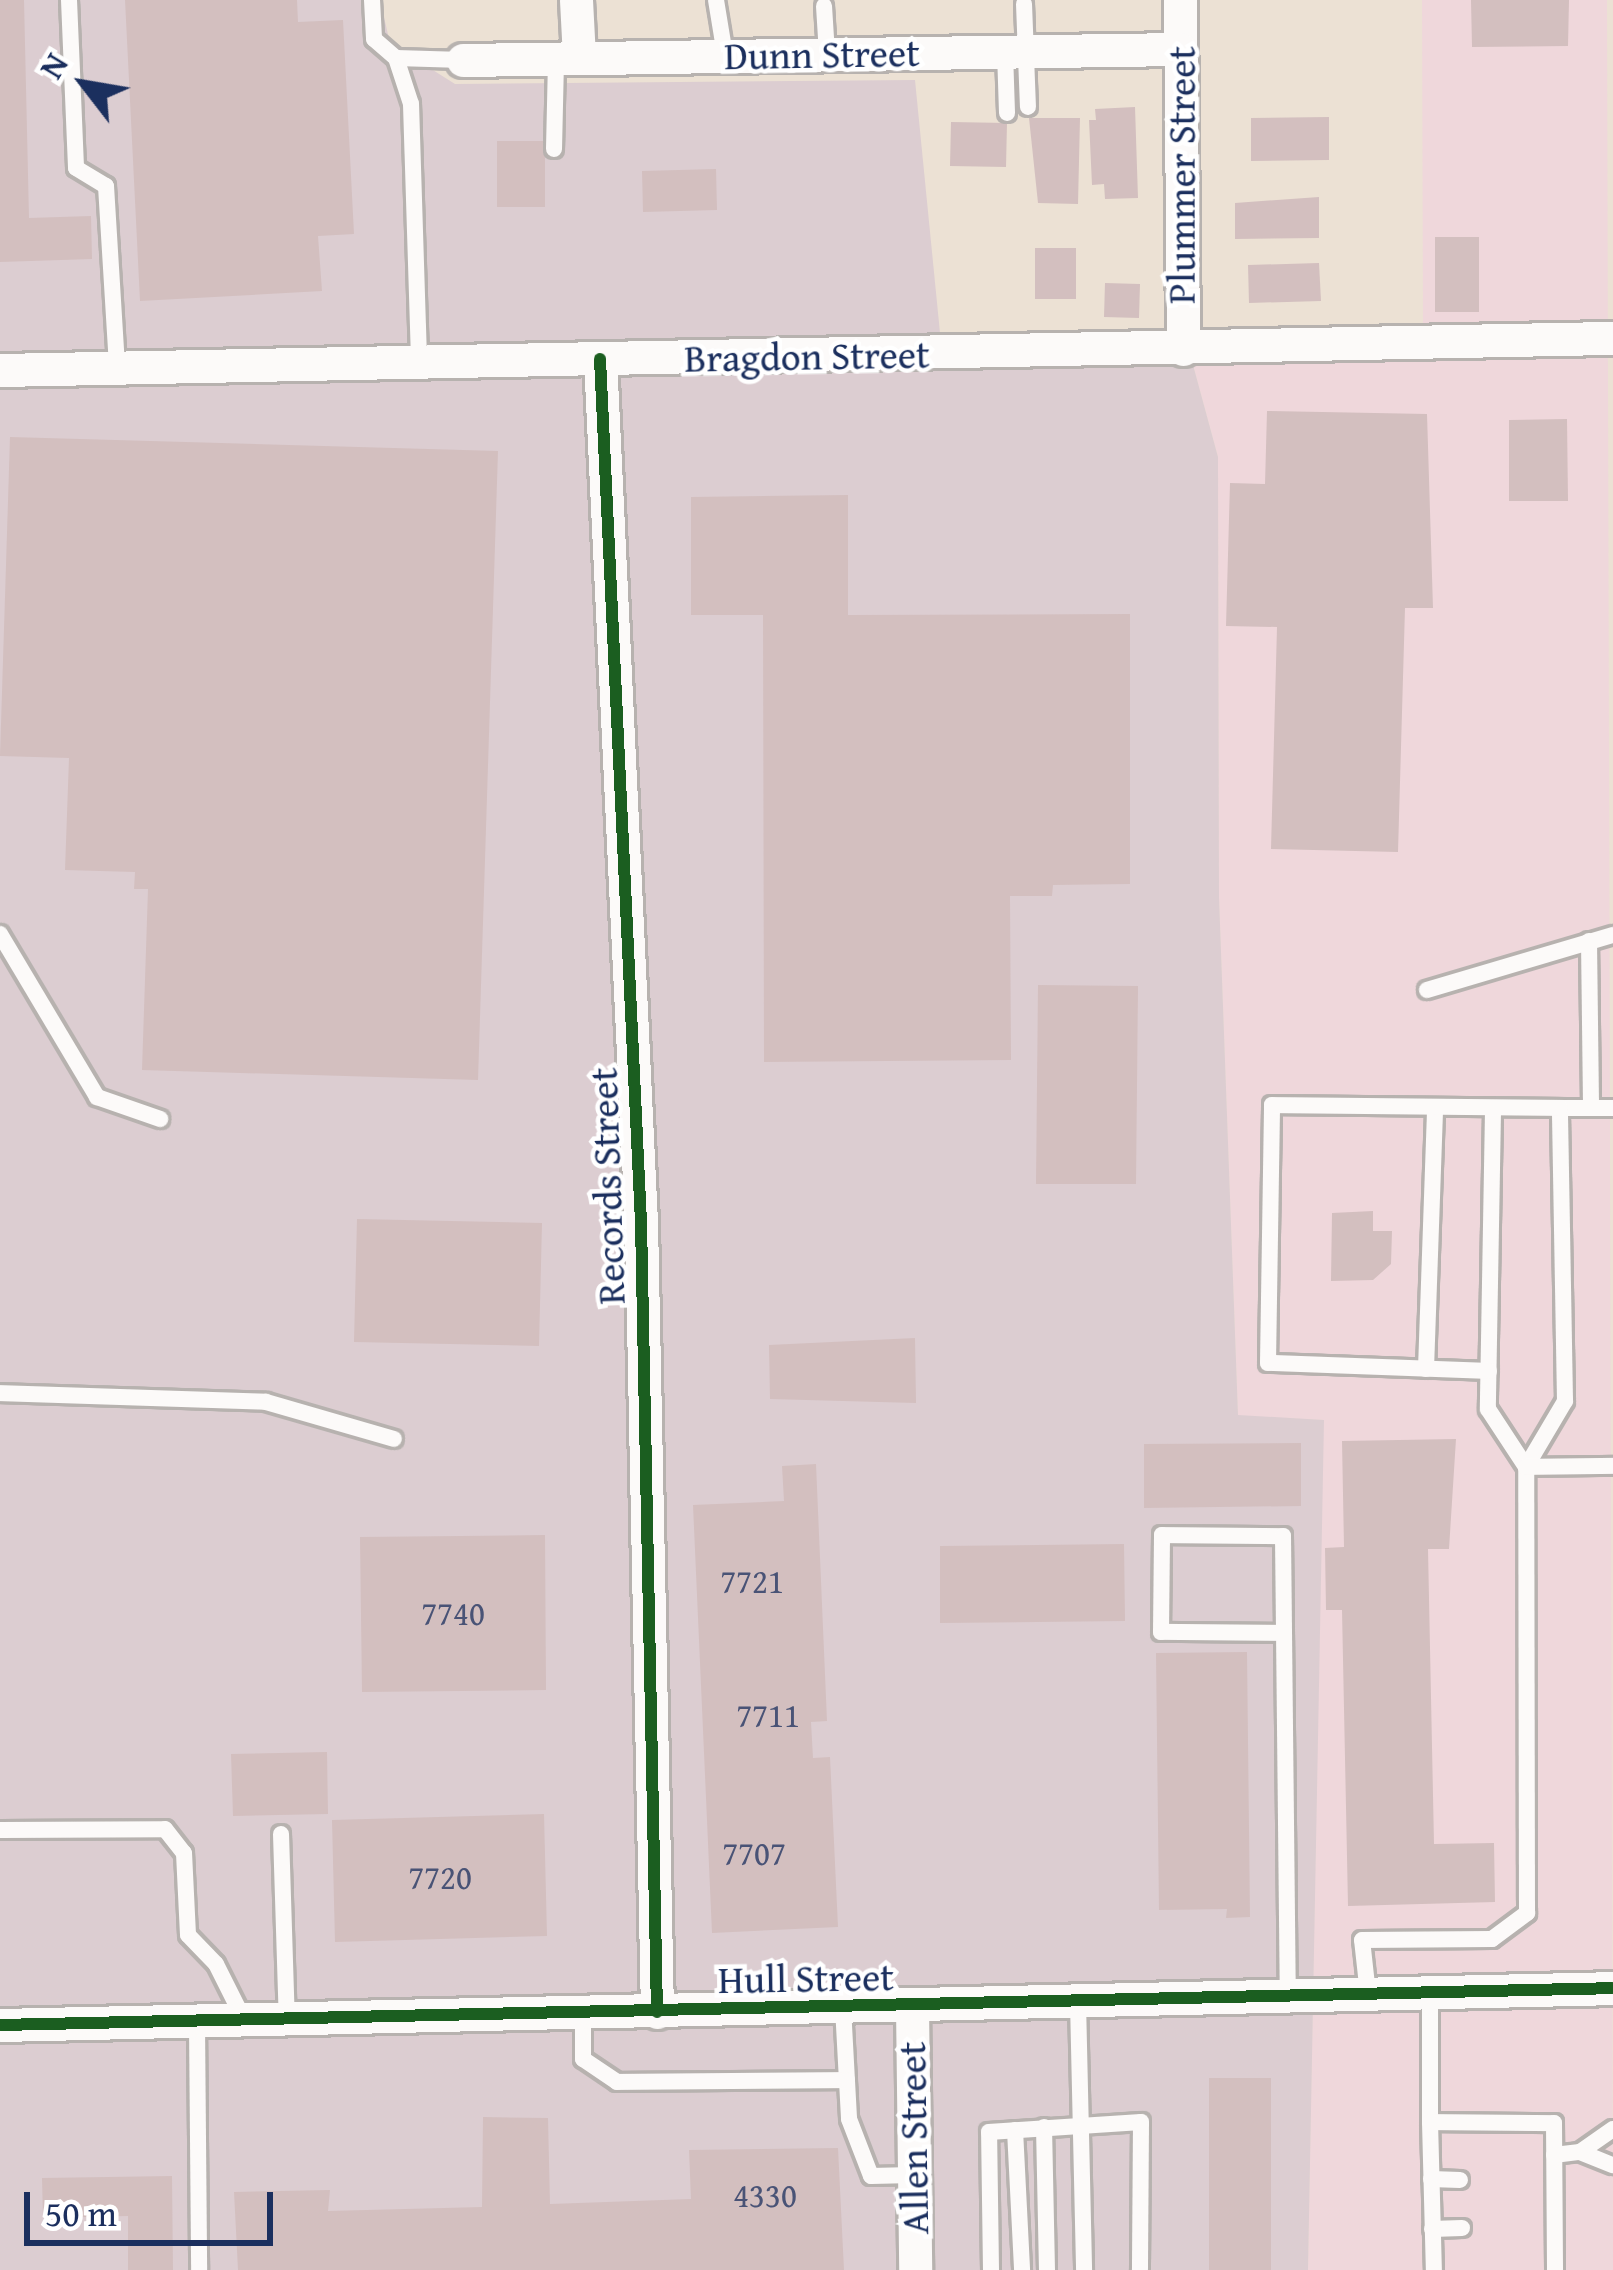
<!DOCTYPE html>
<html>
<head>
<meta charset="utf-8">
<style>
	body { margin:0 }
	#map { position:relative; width:1613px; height:2270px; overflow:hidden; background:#ece1d4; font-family:"Gentium Book Plus",serif }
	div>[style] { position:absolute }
	.built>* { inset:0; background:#efd7db }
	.industrial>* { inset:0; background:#dccdd1 }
	.building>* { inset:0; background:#d3bfbf }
	.roads { filter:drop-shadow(3px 0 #b7b2af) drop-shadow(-3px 0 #b7b2af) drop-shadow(0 3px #b7b2af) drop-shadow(0 -3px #b7b2af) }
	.lane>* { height:16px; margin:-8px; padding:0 8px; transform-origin:8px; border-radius:8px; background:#fcfaf9 }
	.street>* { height:33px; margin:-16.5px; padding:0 16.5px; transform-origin:16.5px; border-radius:16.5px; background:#fcfaf9 }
	.cycleway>* { height:12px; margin:-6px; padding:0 6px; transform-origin:6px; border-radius:6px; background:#1b5e20 }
	span { translate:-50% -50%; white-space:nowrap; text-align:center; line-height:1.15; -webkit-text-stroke:9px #fff; paint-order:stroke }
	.number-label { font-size:33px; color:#495376 }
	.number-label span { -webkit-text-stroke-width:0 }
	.street-label { font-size:39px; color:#1b2f5e }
	.north { position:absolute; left:24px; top:24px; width:120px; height:120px; -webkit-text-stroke:9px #fff; paint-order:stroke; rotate:301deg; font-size:33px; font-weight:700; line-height:48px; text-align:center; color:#1b2f5e }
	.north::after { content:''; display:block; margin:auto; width:42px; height:54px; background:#1b2f5e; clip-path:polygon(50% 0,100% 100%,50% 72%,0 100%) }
	.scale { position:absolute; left:24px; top:2192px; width:249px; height:54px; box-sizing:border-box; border:6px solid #1b2f5e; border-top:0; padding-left:15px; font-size:36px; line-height:42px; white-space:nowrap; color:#1b2f5e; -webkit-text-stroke:9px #fff; paint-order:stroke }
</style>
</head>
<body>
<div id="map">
	<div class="built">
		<i style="clip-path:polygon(1422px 0,1607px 0,1613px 2270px,1308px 2270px,1323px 1420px,1238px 1416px,1219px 897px,1218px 457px,1186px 339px,1423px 330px)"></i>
	</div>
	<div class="industrial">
		<i style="clip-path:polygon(0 0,380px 0,390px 43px,455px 84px,915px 80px,941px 343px,1186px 339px,1218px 457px,1219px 897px,1238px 1415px,1324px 1420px,1308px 2270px,0 2270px)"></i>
	</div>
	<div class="building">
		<i style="clip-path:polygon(0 0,24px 0,29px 218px,91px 216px,92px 259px,0 262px)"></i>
		<i style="clip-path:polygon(125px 0,297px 0,298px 22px,343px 20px,354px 234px,318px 236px,322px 291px,140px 301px)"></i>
		<i style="clip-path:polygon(1471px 0,1569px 0,1568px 46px,1472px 47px)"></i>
		<i style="clip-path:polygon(1135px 107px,1138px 198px,1105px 199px,1104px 184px,1092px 185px,1089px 120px,1096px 120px,1095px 109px)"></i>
		<i style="clip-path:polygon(1329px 117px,1329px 160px,1251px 161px,1251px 118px)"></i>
		<i style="clip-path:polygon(1029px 118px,1080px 118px,1078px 204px,1038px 203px)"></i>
		<i style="clip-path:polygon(951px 122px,1007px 123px,1006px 167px,950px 166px)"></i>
		<i style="clip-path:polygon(497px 141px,545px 141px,545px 207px,497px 207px)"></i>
		<i style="clip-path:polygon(716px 169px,717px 210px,643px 212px,642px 171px)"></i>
		<i style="clip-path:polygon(1319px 197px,1319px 238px,1235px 239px,1235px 203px)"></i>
		<i style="clip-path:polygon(1435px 237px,1479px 237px,1479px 312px,1435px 312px)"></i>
		<i style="clip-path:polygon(1035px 248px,1076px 248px,1076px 299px,1035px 299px)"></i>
		<i style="clip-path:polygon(1319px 263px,1321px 301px,1249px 303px,1248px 265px)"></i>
		<i style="clip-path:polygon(1105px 283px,1140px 284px,1139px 318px,1104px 317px)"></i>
		<i style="clip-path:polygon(1267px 411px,1427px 414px,1433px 608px,1405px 608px,1398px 852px,1271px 849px,1277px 627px,1226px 626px,1230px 483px,1265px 484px)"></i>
		<i style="clip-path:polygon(1567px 419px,1568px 501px,1509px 501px,1509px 420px)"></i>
		<i style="clip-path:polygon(10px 437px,498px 451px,478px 1080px,142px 1070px,148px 889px,134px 889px,135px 872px,65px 870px,69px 758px,0 756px)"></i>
		<i style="clip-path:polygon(848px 495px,848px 615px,1130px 614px,1130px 884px,1053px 885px,1052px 896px,1010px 896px,1011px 1060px,764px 1062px,763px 615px,691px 615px,691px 497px)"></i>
		<i style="clip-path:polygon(1038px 985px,1138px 986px,1136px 1184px,1036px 1184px)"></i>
		<i style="clip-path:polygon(1373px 1211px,1373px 1231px,1392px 1231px,1391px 1264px,1373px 1280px,1331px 1281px,1332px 1213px)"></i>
		<i style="clip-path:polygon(357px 1219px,542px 1223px,539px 1346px,354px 1342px)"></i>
		<i style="clip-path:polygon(915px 1338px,916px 1403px,770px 1399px,769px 1345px)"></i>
		<i style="clip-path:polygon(1456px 1439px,1449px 1549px,1428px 1549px,1434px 1844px,1494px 1843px,1495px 1902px,1348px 1906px,1342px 1610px,1326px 1610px,1325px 1548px,1344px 1547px,1342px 1441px)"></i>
		<i style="clip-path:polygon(1301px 1443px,1301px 1506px,1144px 1508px,1144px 1444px)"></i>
		<i style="clip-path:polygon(816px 1464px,827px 1721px,811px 1722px,813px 1758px,830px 1757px,838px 1927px,712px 1933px,693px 1505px,784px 1501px,782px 1466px)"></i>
		<i style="clip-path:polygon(545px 1535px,546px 1690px,362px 1692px,360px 1537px)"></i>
		<i style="clip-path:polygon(1124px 1544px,1125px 1621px,940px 1623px,940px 1546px)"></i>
		<i style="clip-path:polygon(1247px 1652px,1250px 1917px,1226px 1918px,1227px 1909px,1159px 1910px,1156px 1653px)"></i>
		<i style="clip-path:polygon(327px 1752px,328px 1814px,233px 1816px,231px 1754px)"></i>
		<i style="clip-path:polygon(544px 1814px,547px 1936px,335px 1942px,332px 1820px)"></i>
		<i style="clip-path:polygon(1209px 2078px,1271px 2078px,1271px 2270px,1209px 2270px)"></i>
		<i style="clip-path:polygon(483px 2117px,548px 2118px,550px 2204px,691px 2199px,689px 2150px,838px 2148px,844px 2270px,238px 2270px,234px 2192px,330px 2190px,328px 2211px,482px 2207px)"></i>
		<i style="clip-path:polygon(172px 2176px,173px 2270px,128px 2270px,128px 2216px,43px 2218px,42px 2178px)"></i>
	</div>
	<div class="roads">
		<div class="lane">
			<i style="left:69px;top:0;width:168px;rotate:87.6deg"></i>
			<i style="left:76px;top:168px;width:35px;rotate:31deg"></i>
			<i style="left:106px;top:186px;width:182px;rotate:86.5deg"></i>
			<i style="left:372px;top:0;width:39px;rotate:87deg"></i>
			<i style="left:374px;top:39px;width:29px;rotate:41deg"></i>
			<i style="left:396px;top:58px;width:67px;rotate:1.7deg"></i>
			<i style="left:716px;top:0;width:56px;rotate:80.7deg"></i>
			<i style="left:1024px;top:4px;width:103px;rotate:87.8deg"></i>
			<i style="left:824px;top:6px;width:48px;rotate:86.4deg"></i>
			<i style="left:1005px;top:52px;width:61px;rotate:88.1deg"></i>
			<i style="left:396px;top:58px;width:48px;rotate:71.9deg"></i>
			<i style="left:411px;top:104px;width:258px;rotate:88.2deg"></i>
			<i style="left:554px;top:149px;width:91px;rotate:-88.7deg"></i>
			<i style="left:0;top:934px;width:190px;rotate:59.2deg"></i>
			<i style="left:97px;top:1097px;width:67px;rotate:19.2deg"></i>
			<i style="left:1589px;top:941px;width:167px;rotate:89.3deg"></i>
			<i style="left:1427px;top:990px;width:194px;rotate:-16.5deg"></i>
			<i style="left:1493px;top:1111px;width:298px;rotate:91deg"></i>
			<i style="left:1488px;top:1409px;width:69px;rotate:56.8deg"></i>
			<i style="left:1526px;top:1467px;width:77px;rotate:-59.4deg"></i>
			<i style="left:1565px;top:1401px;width:293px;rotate:-91deg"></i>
			<i style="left:1560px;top:1108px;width:53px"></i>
			<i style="left:1426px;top:1369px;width:260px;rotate:-88deg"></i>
			<i style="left:1489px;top:1371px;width:221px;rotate:-177.9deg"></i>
			<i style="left:1268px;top:1363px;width:258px;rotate:-89.1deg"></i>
			<i style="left:1272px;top:1105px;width:288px;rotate:0.6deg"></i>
			<i style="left:0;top:1393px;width:266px;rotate:1.9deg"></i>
			<i style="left:266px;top:1402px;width:133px;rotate:16.1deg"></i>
			<i style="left:1284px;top:1633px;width:123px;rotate:-179.5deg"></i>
			<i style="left:1161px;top:1632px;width:97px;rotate:-89.4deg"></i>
			<i style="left:1162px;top:1535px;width:121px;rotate:0.5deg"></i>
			<i style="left:1283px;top:1536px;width:460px;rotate:89.4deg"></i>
			<i style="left:0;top:1830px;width:165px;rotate:-0.3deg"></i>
			<i style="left:165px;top:1829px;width:31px;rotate:52deg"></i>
			<i style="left:184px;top:1853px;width:82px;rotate:87.2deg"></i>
			<i style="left:188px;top:1935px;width:40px;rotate:46deg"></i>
			<i style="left:216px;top:1964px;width:65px;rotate:63.4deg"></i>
			<i style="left:281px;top:1834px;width:188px;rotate:88.2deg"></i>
			<i style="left:1430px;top:1993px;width:129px;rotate:90deg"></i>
			<i style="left:1430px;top:2122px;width:124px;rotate:0.5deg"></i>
			<i style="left:1554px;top:2123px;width:147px;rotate:89.6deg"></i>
			<i style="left:1368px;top:1994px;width:54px;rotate:-96.3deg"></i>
			<i style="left:1362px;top:1940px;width:130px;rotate:-0.4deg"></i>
			<i style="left:1492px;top:1939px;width:44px;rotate:-36.6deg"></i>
			<i style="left:1527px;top:1913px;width:446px;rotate:-90.1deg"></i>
			<i style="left:1526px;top:1467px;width:87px;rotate:-0.7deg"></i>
			<i style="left:1078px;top:2002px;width:268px;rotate:88.7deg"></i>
			<i style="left:843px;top:2007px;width:112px;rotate:86.9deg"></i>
			<i style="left:849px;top:2119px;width:61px;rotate:68.9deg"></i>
			<i style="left:871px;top:2176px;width:42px;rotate:-1.4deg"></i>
			<i style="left:583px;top:2014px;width:45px;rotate:90deg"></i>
			<i style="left:583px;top:2059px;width:41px;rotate:34.1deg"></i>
			<i style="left:617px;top:2082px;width:230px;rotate:-0.5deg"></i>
			<i style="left:197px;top:2024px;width:246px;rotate:89.5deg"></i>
			<i style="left:1430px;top:2122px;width:148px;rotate:88.5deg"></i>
			<i style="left:1044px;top:2127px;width:143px;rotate:88.8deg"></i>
			<i style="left:1015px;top:2130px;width:140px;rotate:87.1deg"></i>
			<i style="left:1580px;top:2152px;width:40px;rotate:-34.9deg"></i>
			<i style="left:1554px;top:2155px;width:26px;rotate:-7deg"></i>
			<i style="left:1580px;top:2152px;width:35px;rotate:22deg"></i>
			<i style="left:1431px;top:2179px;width:29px;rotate:2deg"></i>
			<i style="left:1432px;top:2229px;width:30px;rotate:-2deg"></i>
			<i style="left:991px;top:2270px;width:138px;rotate:-90.8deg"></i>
			<i style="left:989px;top:2132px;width:152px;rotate:-3.8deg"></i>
			<i style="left:1141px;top:2122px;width:148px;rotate:90.4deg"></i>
		</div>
		<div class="street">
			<i style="left:576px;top:0;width:58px;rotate:87deg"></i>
			<i style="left:1180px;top:0;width:349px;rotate:89.5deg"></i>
			<i style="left:463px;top:60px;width:717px;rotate:-0.88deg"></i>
			<i style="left:600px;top:359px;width:864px;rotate:87.28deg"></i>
			<i style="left:641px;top:1222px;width:790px;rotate:88.84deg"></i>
			<i style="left:0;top:370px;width:1613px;rotate:-1.14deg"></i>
			<i style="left:912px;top:2006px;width:264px;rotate:89.3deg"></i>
			<i style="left:0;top:2025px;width:1613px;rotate:-1.31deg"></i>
		</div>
	</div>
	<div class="cycleway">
		<i style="left:600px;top:359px;width:864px;rotate:87.28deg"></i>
		<i style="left:641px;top:1222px;width:790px;rotate:88.84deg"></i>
		<i style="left:0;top:2025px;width:1613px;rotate:-1.31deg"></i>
	</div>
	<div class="number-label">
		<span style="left:752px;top:1582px">7721</span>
		<span style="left:453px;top:1614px">7740</span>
		<span style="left:768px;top:1716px">7711</span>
		<span style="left:754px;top:1854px">7707</span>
		<span style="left:440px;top:1878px">7720</span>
		<span style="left:765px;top:2196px">4330</span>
	</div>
	<div class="street-label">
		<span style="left:822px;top:54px;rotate:-1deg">Dunn Street</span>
		<span style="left:1181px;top:175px;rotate:-90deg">Plummer Street</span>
		<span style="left:807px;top:356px;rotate:-1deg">Bragdon Street</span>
		<span style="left:607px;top:1186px;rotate:-92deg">Records Street</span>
		<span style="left:806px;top:1978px;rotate:-1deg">Hull Street</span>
		<span style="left:913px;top:2138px;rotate:-91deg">Allen Street</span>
	</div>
	<div class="north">N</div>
	<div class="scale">50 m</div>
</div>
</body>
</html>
